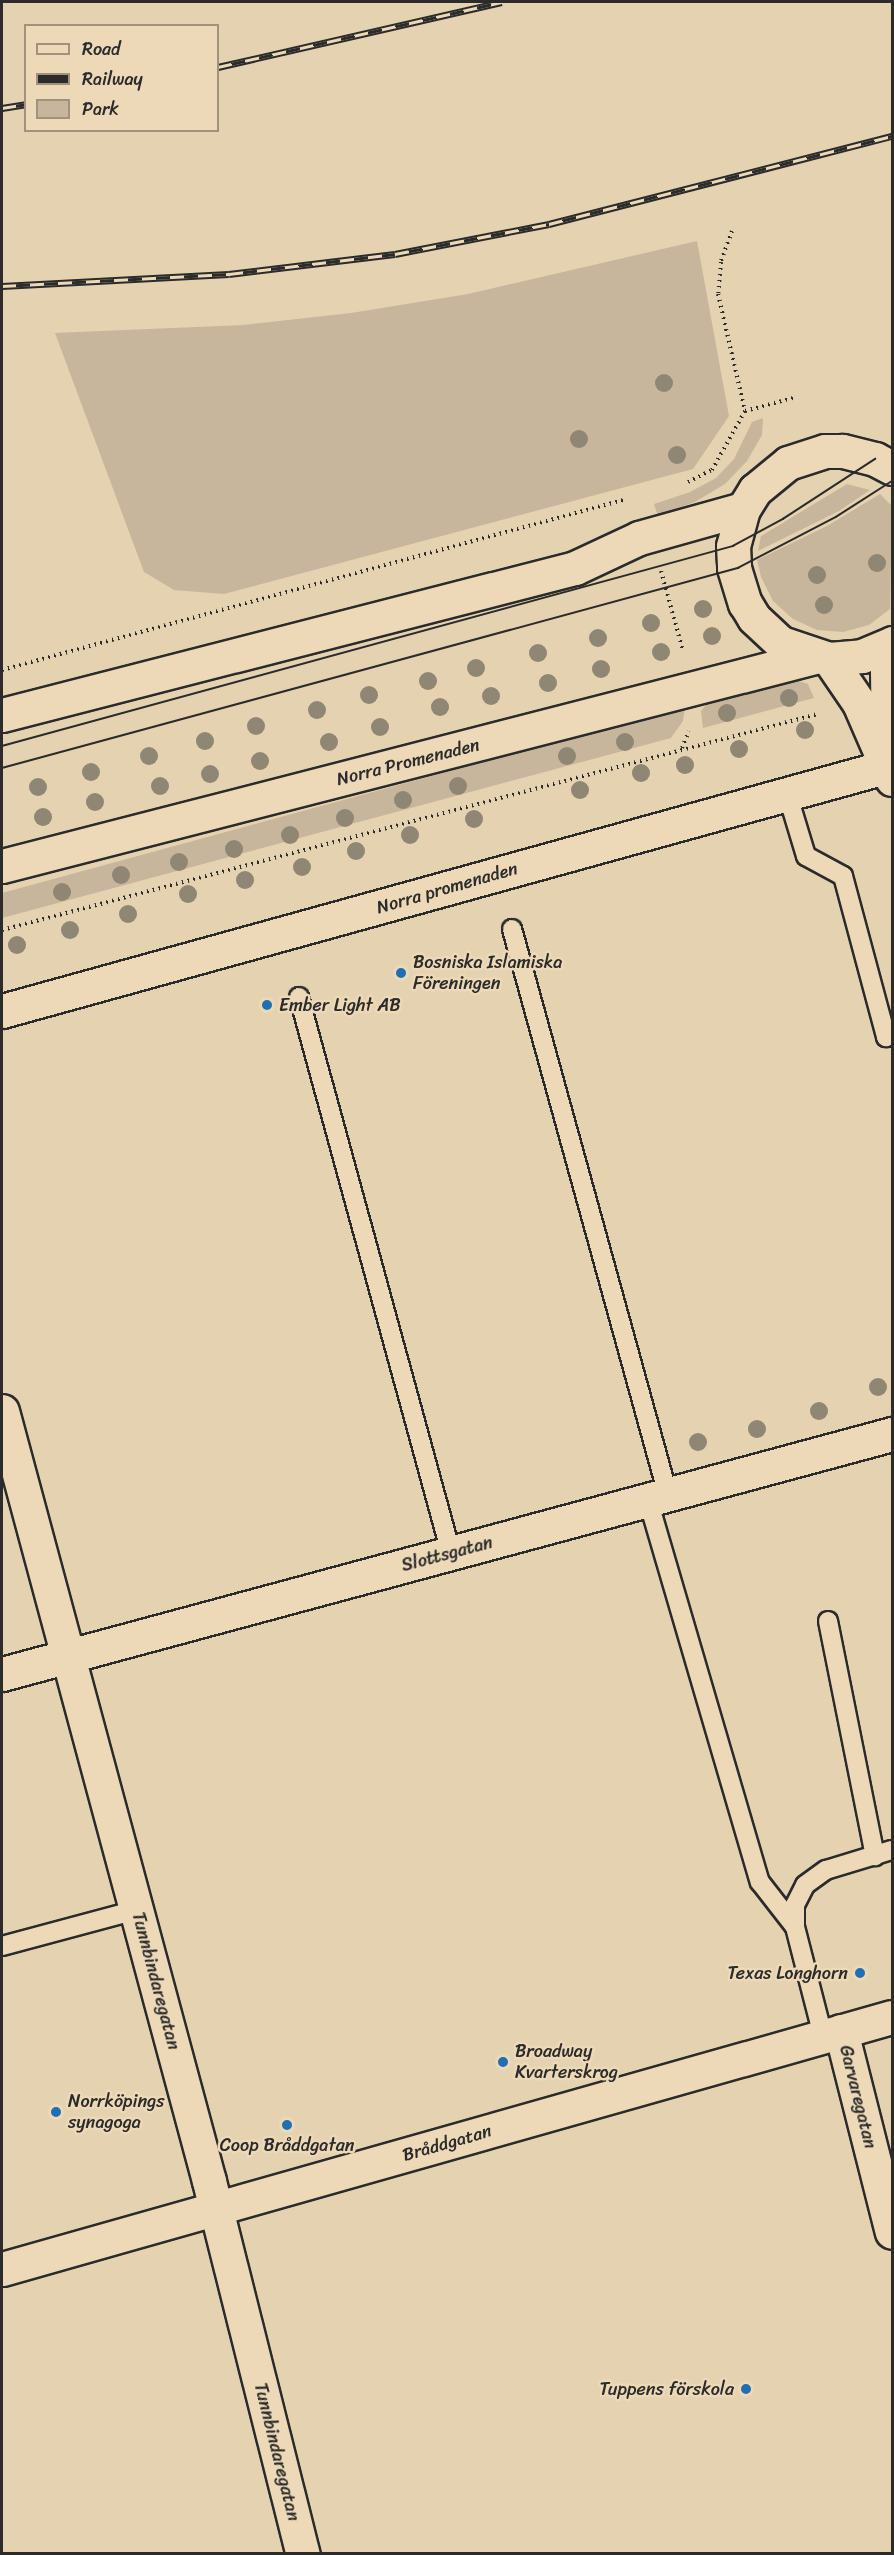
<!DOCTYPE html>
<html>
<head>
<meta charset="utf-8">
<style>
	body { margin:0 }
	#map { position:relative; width:894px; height:2555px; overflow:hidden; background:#e5d2b1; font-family:Sriracha,sans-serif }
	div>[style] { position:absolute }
	.green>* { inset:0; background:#c7b69c }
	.path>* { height:4px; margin-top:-2px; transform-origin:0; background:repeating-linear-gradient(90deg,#2b2b2b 0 1.5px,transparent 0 6px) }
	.roads { filter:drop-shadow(2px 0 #2b2b2b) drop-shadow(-2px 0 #2b2b2b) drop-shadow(0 2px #2b2b2b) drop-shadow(0 -2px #2b2b2b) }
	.lane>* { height:18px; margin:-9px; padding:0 9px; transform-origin:9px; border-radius:9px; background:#edd9b7 }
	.street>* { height:33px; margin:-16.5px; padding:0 16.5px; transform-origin:16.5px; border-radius:16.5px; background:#edd9b7 }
	.secondary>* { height:33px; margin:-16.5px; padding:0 16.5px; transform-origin:16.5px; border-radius:16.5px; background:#edd9b7 }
	.tram>* { height:1.5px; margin:-0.75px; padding:0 0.75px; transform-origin:0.75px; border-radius:0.75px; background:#2b2b2b }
	.rail>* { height:7px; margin-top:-3.5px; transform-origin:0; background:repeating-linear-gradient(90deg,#edd9b7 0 14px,#2b2b2b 0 28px); box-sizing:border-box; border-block:2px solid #2b2b2b }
	.trees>* { width:18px; height:18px; margin:-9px; border-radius:50%; background:#908674 }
	.dots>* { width:16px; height:16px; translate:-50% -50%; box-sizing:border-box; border:3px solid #edd9b7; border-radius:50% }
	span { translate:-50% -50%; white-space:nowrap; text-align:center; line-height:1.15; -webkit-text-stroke:5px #edd9b7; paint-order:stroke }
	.street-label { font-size:18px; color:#2b2b2b }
	.poi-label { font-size:18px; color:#2b2b2b }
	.left { translate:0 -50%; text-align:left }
	.right { translate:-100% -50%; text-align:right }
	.frame { position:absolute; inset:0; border:3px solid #2b2b2b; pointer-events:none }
	.legend { position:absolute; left:24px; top:24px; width:195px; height:108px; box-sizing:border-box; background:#edd9b7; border:2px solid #9f937f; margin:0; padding:8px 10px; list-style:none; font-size:18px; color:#2b2b2b }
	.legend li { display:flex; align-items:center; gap:12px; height:30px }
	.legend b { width:30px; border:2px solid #9f937f }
</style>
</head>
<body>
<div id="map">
	<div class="green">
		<i style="clip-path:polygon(697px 241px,729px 416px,693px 469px,224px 594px,174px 590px,144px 572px,55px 333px,243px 325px,351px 313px,468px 294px)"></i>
		<i style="clip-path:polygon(763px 418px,762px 435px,747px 461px,725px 484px,695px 502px,658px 516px,654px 504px,690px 492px,716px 478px,734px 459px,752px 422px)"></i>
		<i style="clip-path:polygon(847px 484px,870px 490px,839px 511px,758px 551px,761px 536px)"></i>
		<i style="clip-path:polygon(880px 494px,892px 506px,890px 609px,869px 625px,843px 632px,817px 630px,793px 619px,773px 601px,761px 577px,757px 560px,827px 526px)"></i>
		<i style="clip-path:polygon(792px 679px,808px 684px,814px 698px,703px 728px,701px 711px,709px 701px)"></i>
		<i style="clip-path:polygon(685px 707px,683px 721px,671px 738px,2px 918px,2px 893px)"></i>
	</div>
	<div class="path">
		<i style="left:732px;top:231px;width:33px;rotate:110deg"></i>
		<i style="left:721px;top:262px;width:32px;rotate:95deg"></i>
		<i style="left:718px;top:294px;width:120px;rotate:77deg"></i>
		<i style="left:688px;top:482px;width:27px;rotate:-27deg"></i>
		<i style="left:712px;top:470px;width:68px;rotate:-60.8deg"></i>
		<i style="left:745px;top:411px;width:50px;rotate:-15.2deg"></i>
		<i style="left:661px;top:571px;width:83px;rotate:74.6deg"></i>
		<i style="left:2px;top:670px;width:644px;rotate:-15.31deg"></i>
		<i style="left:682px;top:748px;width:18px;rotate:-68deg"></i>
		<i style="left:2px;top:930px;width:844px;rotate:-14.83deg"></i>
	</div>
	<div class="roads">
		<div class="lane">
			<i style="left:787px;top:793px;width:66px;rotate:73.2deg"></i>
			<i style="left:806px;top:856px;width:42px;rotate:28.4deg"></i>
			<i style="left:843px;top:876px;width:167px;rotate:75deg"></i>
			<i style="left:886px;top:1037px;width:6px;rotate:-18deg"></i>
			<i style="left:512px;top:929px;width:587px;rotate:74.59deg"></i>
			<i style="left:299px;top:997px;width:576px;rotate:74.71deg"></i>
			<i style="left:648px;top:1500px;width:398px;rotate:73.7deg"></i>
			<i style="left:760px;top:1882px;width:57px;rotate:52.1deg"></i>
			<i style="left:828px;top:1621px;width:240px;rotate:78.7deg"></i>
			<i style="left:2px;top:1946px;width:139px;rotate:-15deg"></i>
			<i style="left:823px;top:2036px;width:113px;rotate:-104.4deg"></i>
			<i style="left:795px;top:1927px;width:22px;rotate:-90deg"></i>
			<i style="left:795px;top:1905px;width:22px;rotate:-63deg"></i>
			<i style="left:805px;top:1885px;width:26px;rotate:-36deg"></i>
			<i style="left:826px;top:1870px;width:69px;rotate:-16.9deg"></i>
		</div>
		<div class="street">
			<i style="left:829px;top:659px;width:53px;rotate:55.7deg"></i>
			<i style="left:859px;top:703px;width:83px;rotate:66.5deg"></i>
			<i style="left:888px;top:752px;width:81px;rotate:-90.7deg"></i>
			<i style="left:887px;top:671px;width:28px;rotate:-80deg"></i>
			<i style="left:2px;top:1011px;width:923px;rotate:-15.45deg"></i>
			<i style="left:2px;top:1411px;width:797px;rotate:74.95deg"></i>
			<i style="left:209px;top:2181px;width:385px;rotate:75.9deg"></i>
			<i style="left:2px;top:1674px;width:922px;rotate:-15.09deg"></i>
			<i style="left:841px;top:2031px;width:207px;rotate:75.8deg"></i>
			<i style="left:2px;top:2269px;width:925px;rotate:-15.81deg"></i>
		</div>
		<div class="secondary">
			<i style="left:892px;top:468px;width:19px;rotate:-152deg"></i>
			<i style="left:875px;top:459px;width:34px;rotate:-166deg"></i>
			<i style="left:842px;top:451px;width:17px;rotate:180deg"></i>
			<i style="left:825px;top:451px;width:39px;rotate:162deg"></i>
			<i style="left:788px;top:463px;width:43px;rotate:140.7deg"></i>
			<i style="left:755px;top:490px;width:22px;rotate:122deg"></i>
			<i style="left:743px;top:509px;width:38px;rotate:105deg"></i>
			<i style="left:733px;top:546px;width:22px;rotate:87deg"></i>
			<i style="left:734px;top:568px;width:37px;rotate:73deg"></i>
			<i style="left:745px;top:603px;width:17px;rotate:59deg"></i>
			<i style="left:754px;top:618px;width:37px;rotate:43deg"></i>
			<i style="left:781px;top:643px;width:51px;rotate:18.4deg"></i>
			<i style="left:829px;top:659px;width:33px;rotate:-5deg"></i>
			<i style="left:862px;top:656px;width:33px;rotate:-23deg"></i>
			<i style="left:2px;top:715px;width:592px;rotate:-14.39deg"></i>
			<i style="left:575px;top:568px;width:71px;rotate:-25.1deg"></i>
			<i style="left:639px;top:538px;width:108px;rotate:-15.6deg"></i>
			<i style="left:2px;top:866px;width:839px;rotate:-14.42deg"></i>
		</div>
	</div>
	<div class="tram">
		<i style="left:2px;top:746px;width:758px;rotate:-15.3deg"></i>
		<i style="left:733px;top:546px;width:57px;rotate:-28.4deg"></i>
		<i style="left:783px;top:519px;width:110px;rotate:-33.1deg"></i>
		<i style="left:2px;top:768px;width:763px;rotate:-15.2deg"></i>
		<i style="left:738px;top:568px;width:110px;rotate:-27.5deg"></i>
		<i style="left:836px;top:517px;width:67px;rotate:-32.7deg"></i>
	</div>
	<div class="rail">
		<i style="left:218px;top:67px;width:291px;rotate:-12.9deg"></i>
		<i style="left:2px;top:108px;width:24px;rotate:-9deg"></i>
		<i style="left:2px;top:286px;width:227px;rotate:-3deg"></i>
		<i style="left:229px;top:274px;width:167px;rotate:-6.9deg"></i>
		<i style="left:395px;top:254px;width:157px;rotate:-11deg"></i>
		<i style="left:549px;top:224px;width:354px;rotate:-14.4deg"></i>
	</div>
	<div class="trees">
		<i style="left:664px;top:383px"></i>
		<i style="left:579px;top:439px"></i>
		<i style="left:677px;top:455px"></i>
		<i style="left:877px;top:563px"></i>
		<i style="left:817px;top:575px"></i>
		<i style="left:824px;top:605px"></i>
		<i style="left:703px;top:609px"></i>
		<i style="left:651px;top:623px"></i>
		<i style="left:712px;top:636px"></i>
		<i style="left:598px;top:638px"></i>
		<i style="left:661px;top:652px"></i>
		<i style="left:538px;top:653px"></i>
		<i style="left:476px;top:668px"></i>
		<i style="left:601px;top:669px"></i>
		<i style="left:428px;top:681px"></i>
		<i style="left:548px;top:683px"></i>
		<i style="left:369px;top:695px"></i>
		<i style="left:491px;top:696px"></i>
		<i style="left:789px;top:698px"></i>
		<i style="left:440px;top:707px"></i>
		<i style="left:317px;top:710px"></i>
		<i style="left:727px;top:713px"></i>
		<i style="left:256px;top:726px"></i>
		<i style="left:380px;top:727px"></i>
		<i style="left:805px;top:730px"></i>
		<i style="left:205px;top:741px"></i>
		<i style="left:329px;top:742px"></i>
		<i style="left:625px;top:742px"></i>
		<i style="left:739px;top:749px"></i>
		<i style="left:149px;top:756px"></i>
		<i style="left:567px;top:756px"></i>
		<i style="left:260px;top:761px"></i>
		<i style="left:685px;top:765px"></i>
		<i style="left:91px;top:772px"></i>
		<i style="left:641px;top:773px"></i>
		<i style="left:210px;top:774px"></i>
		<i style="left:160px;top:786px"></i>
		<i style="left:458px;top:786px"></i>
		<i style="left:38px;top:787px"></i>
		<i style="left:580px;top:790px"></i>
		<i style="left:403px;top:800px"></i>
		<i style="left:95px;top:802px"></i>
		<i style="left:43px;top:817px"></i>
		<i style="left:345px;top:818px"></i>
		<i style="left:474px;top:819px"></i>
		<i style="left:290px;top:835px"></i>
		<i style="left:410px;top:835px"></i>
		<i style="left:234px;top:849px"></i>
		<i style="left:356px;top:851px"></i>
		<i style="left:179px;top:862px"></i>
		<i style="left:302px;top:867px"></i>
		<i style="left:121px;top:875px"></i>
		<i style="left:245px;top:880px"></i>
		<i style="left:62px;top:892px"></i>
		<i style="left:188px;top:894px"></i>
		<i style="left:128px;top:914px"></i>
		<i style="left:70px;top:930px"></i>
		<i style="left:17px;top:945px"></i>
		<i style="left:878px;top:1387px"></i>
		<i style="left:819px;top:1411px"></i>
		<i style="left:757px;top:1429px"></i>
		<i style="left:698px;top:1442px"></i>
	</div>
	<div class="dots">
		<i style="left:401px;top:973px;background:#1f6fb2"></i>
		<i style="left:267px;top:1005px;background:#1f6fb2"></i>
		<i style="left:860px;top:1973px;background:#1f6fb2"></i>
		<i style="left:503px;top:2062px;background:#1f6fb2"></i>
		<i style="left:56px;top:2112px;background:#1f6fb2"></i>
		<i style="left:287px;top:2125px;background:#1f6fb2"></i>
		<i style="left:746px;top:2389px;background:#1f6fb2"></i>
	</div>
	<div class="street-label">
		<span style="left:408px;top:762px;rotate:-14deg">Norra Promenaden</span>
		<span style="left:447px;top:888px;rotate:-16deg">Norra promenaden</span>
		<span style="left:447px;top:1554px;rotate:-15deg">Slottsgatan</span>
		<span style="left:156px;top:1981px;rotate:75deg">Tunnbindaregatan</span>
		<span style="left:858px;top:2097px;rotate:76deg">Garvaregatan</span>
		<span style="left:447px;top:2143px;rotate:-16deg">Bråddgatan</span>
		<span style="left:277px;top:2452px;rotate:76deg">Tunnbindaregatan</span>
	</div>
	<div class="poi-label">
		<span class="left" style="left:413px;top:973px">Bosniska Islamiska<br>Föreningen</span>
		<span class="left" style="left:279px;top:1005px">Ember Light AB</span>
		<span class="right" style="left:848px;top:1973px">Texas Longhorn</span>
		<span class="left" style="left:515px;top:2062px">Broadway<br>Kvarterskrog</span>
		<span class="left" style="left:68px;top:2112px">Norrköpings<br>synagoga</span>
		<span style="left:287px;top:2145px">Coop Bråddgatan</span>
		<span class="right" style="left:734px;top:2389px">Tuppens förskola</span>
	</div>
	<div class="frame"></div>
	<ul class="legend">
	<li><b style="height:8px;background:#edd9b7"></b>Road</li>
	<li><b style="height:8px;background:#2b2b2b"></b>Railway</li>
	<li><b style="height:16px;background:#c7b69c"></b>Park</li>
	</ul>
</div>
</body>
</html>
